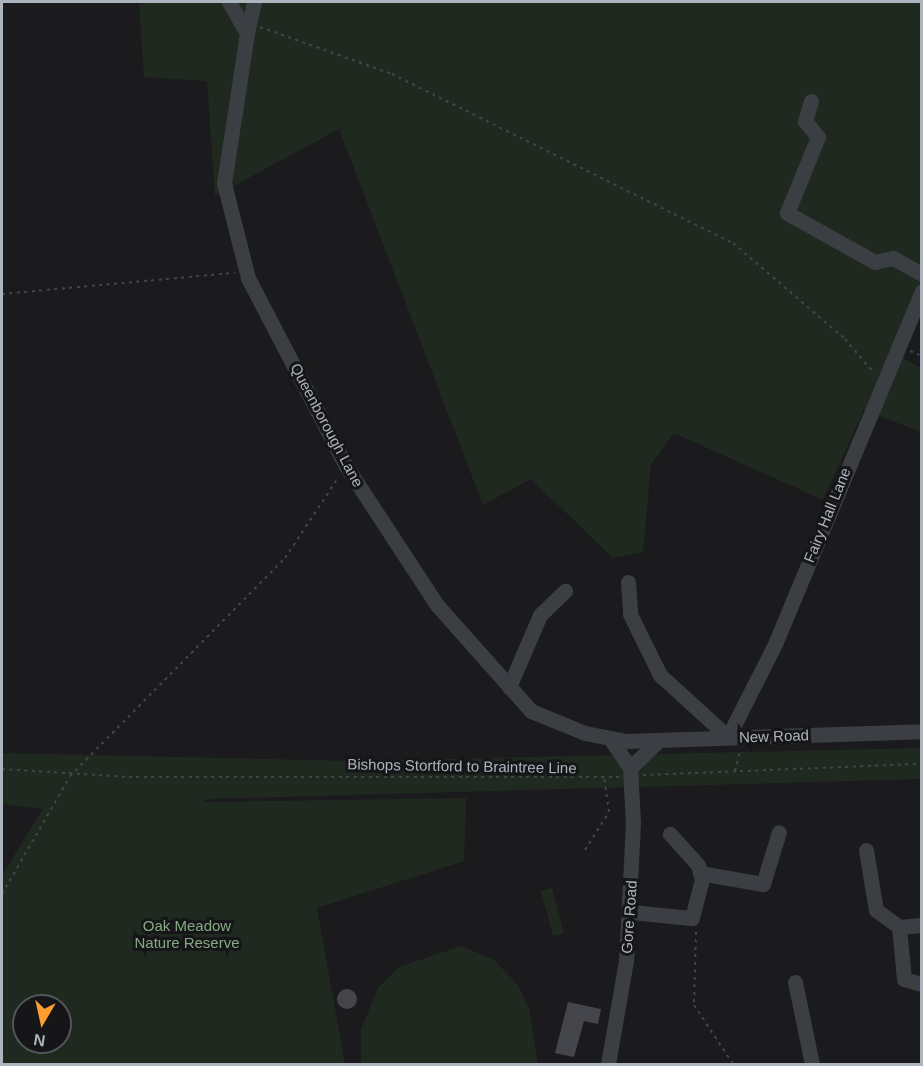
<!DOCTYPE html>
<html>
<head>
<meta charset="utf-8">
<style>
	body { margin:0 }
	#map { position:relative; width:923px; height:1066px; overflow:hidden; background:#1b1b1d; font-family:Helvetica,sans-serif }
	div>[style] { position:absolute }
	.green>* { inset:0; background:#202920 }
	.building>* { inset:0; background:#45464b }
	.round { border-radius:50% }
	.path>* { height:2px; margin-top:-1px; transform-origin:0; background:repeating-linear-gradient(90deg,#41454a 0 3px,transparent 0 7.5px) }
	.minor>* { height:15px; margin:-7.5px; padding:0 7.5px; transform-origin:7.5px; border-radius:7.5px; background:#3b3e43 }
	span { translate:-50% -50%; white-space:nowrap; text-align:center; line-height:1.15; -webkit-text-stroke:6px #161619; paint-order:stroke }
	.street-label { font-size:15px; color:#acb4be }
	.park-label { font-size:15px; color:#85aa82 }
	.frame { position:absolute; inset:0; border:3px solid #acb4be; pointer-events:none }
	.north { position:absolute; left:12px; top:994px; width:60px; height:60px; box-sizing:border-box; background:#161619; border:2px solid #52555b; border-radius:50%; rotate:189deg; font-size:16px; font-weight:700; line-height:24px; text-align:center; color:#acb4be }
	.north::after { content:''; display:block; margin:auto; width:21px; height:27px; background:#ff9c31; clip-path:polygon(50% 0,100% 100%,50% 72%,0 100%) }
</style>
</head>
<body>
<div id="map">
	<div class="green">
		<i style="clip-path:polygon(139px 2px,921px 2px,921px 315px,899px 356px,921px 368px,921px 432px,864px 410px,823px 500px,674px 433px,651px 464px,643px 552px,613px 558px,531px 479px,483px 505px,339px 129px,215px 196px,207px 81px,144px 77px)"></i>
		<i style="clip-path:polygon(evenodd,921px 748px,921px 779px,206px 799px,204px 802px,466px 798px,464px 861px,317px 908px,345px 1064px,2px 1064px,2px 875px,43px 809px,2px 804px,2px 753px,354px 761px,921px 748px,24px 1006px,60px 1006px,60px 1042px,24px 1042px,24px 1006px)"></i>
		<i style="clip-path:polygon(552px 888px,564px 933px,553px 936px,541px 891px)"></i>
		<i style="clip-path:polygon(461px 946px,493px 959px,518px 985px,529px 1009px,538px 1064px,361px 1064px,361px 1029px,378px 988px,399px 967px)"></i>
	</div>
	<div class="building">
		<i class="round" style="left:337px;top:989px;width:20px;height:20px"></i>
		<i style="clip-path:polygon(568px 1002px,601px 1009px,598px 1024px,584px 1021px,574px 1057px,555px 1053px)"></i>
	</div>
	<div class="path">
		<i style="left:260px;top:27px;width:140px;rotate:19.6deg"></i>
		<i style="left:392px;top:74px;width:381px;rotate:26.4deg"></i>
		<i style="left:733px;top:243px;width:148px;rotate:40.6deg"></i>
		<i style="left:845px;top:339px;width:43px;rotate:49.7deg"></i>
		<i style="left:2px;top:294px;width:234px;rotate:-5.2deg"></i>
		<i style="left:910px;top:351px;width:13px;rotate:23deg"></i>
		<i style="left:2px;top:769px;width:127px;rotate:3.6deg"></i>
		<i style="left:129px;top:777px;width:490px"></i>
		<i style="left:735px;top:771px;width:21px;rotate:-76deg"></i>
		<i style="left:643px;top:775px;width:279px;rotate:-2.3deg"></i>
		<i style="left:585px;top:850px;width:45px;rotate:-57.7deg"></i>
		<i style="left:609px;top:812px;width:34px;rotate:-98deg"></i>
		<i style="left:2px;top:894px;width:136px;rotate:-60deg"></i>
		<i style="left:70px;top:776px;width:306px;rotate:-45.4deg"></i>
		<i style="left:285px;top:558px;width:96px;rotate:-56.5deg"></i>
		<i style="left:696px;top:932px;width:73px;rotate:91.6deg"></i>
		<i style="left:694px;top:1005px;width:71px;rotate:56.5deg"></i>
	</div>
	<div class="minor">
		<i style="left:229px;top:2px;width:36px;rotate:60deg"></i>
		<i style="left:247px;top:33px;width:152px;rotate:98.7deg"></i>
		<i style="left:224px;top:183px;width:98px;rotate:75.8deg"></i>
		<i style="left:248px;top:278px;width:212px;rotate:62.5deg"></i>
		<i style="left:346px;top:466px;width:166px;rotate:56.8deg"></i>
		<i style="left:437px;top:605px;width:142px;rotate:48.4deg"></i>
		<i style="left:531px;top:711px;width:58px;rotate:22.2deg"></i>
		<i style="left:585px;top:733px;width:42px;rotate:11deg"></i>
		<i style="left:626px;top:741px;width:296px;rotate:-1.9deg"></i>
		<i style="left:247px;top:33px;width:32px;rotate:-77deg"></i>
		<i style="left:811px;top:101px;width:21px;rotate:107deg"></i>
		<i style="left:805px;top:121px;width:21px;rotate:51deg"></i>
		<i style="left:818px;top:137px;width:82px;rotate:112.2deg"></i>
		<i style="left:787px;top:213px;width:101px;rotate:29.1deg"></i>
		<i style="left:875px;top:262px;width:18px;rotate:-13deg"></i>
		<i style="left:893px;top:258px;width:33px;rotate:29deg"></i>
		<i style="left:628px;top:582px;width:32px;rotate:86deg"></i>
		<i style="left:630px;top:614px;width:68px;rotate:63.8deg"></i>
		<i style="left:660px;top:675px;width:92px;rotate:42.4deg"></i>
		<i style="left:509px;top:687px;width:78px;rotate:-66.7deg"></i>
		<i style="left:540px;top:615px;width:35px;rotate:-44deg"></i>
		<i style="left:728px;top:737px;width:104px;rotate:-63.2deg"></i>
		<i style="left:775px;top:644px;width:382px;rotate:-67.4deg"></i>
		<i style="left:630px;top:768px;width:39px;rotate:-44deg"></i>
		<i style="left:866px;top:850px;width:61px;rotate:80.5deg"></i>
		<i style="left:876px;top:910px;width:29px;rotate:36deg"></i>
		<i style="left:899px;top:927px;width:23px;rotate:-5deg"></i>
		<i style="left:700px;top:873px;width:64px;rotate:9.9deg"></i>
		<i style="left:763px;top:884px;width:54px;rotate:-72.9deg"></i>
		<i style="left:631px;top:912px;width:61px;rotate:5.6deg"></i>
		<i style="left:692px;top:918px;width:40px;rotate:-75.6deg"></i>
		<i style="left:702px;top:879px;width:15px;rotate:-106deg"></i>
		<i style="left:698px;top:865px;width:42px;rotate:-132.1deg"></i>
		<i style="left:899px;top:927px;width:52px;rotate:84.5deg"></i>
		<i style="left:904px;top:979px;width:19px;rotate:16deg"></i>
		<i style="left:795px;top:982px;width:84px;rotate:78.3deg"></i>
		<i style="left:608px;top:1064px;width:105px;rotate:-80.1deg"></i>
		<i style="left:626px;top:961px;width:138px;rotate:-87.1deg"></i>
		<i style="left:633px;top:823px;width:55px;rotate:-93.1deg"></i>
		<i style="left:630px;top:768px;width:36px;rotate:-124deg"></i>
	</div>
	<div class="street-label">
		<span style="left:327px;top:425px;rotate:62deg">Queenborough Lane</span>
		<span style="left:827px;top:515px;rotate:-68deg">Fairy Hall Lane</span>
		<span style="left:774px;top:736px;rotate:-2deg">New Road</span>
		<span style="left:462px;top:766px;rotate:1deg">Bishops Stortford to Braintree Line</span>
		<span style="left:629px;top:917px;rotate:-86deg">Gore Road</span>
	</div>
	<div class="park-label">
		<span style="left:187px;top:934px">Oak Meadow<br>Nature Reserve</span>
	</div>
	<div class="frame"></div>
	<div class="north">N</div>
</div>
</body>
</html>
